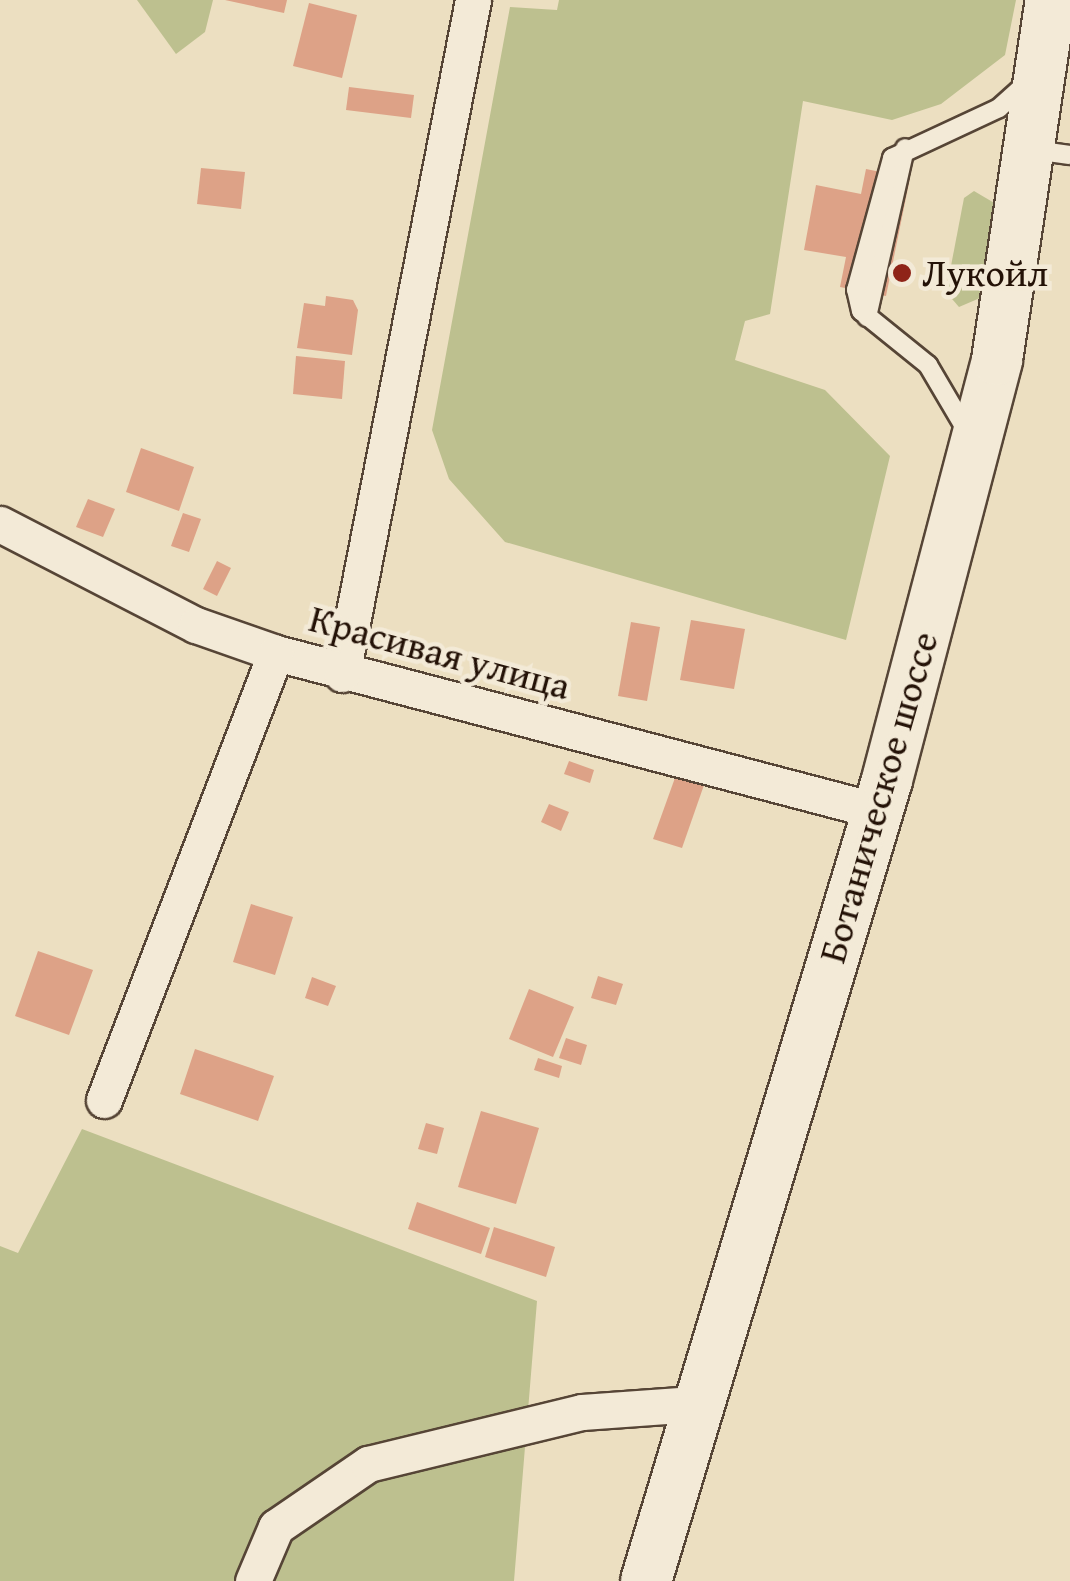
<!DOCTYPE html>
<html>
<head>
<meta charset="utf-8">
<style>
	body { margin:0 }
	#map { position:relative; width:1070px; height:1581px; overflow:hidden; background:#ecdfc1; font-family:"Gentium Book Plus",serif }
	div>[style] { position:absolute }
	.green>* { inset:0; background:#bdc08f }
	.building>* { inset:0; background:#dda287 }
	.roads { filter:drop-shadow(2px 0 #564536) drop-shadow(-2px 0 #564536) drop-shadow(0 2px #564536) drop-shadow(0 -2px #564536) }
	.lane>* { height:18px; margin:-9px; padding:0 9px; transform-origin:9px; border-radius:9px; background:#f3ead7 }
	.street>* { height:35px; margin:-17.5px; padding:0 17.5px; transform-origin:17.5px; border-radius:17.5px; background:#f3ead7 }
	.secondary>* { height:50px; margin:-25px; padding:0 25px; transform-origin:25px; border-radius:25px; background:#f3ead7 }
	.dots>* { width:28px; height:28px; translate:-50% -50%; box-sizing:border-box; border:5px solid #f3ead7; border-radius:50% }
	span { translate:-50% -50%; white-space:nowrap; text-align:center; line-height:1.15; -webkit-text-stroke:9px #f3ead7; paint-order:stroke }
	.poi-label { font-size:38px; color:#241207 }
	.left { translate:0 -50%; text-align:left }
	.street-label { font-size:38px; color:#241207 }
</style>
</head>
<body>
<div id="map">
	<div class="green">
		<i style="clip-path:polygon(137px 0,213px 0,205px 32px,176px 54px)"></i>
		<i style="clip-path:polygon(559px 0,1016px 0,1005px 55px,941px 104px,892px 120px,803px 101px,770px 314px,745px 321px,735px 360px,825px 390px,890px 456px,846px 640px,505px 542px,449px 479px,432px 430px,510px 7px,557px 10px)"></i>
		<i style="clip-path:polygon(974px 191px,996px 204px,980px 298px,959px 307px,946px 292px,964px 198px)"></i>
		<i style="clip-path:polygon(82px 1129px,537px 1301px,514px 1581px,0 1581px,0 1246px,18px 1253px)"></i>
	</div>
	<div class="building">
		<i style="clip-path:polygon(225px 0,287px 0,284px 13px)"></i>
		<i style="clip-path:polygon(309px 3px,357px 15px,342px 78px,293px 66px)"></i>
		<i style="clip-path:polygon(349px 87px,414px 95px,411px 118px,346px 110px)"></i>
		<i style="clip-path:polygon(201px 168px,245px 172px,241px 209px,197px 204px)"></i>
		<i style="clip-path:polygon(866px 169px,910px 178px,886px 296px,840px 287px,846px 257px,804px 250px,816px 185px,861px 194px)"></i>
		<i style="clip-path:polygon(326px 296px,353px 300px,358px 310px,352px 355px,297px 348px,304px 303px,325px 306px)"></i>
		<i style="clip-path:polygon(296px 356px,345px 361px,342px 399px,293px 394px)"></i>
		<i style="clip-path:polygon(141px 448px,194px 467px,179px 511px,126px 492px)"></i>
		<i style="clip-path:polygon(88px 499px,115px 509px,103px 537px,76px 527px)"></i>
		<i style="clip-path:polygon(183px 513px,201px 519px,189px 552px,171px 546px)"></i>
		<i style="clip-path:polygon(217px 561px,231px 568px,217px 596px,203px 589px)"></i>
		<i style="clip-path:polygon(691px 620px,745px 629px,734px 689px,680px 680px)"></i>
		<i style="clip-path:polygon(631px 622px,660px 627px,647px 701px,618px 696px)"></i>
		<i style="clip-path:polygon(569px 761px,594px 770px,590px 783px,564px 774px)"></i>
		<i style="clip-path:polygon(676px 775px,704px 785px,682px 848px,653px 839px)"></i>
		<i style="clip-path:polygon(549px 804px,569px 812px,561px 831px,541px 822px)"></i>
		<i style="clip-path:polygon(251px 904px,293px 917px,275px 975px,233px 962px)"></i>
		<i style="clip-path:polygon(38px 951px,93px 970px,69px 1035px,15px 1016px)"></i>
		<i style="clip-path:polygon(598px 976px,623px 984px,616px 1005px,591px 998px)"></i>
		<i style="clip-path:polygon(312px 977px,336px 986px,328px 1006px,305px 998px)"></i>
		<i style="clip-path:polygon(529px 989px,574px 1007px,553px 1057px,509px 1039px)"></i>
		<i style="clip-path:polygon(566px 1038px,587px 1045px,581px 1065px,559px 1058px)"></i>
		<i style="clip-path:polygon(195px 1049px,274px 1076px,258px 1121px,180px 1094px)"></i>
		<i style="clip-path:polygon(538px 1058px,562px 1066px,559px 1078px,534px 1070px)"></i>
		<i style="clip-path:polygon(481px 1111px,539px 1128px,516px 1204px,458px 1187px)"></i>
		<i style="clip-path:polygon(426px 1123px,444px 1128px,437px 1154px,418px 1149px)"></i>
		<i style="clip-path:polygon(417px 1202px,490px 1228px,481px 1254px,408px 1229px)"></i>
		<i style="clip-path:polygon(494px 1227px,555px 1247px,546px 1277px,485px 1257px)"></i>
	</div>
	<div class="roads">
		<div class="lane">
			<i style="left:1034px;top:150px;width:36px;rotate:8deg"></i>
			<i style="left:867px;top:317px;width:173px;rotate:-77.3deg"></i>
			<i style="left:968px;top:433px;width:79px;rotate:-120.5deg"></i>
			<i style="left:928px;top:365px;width:86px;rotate:-141.1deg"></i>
			<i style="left:861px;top:311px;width:22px;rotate:-103deg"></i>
			<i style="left:856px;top:290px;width:137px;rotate:-74.7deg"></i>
			<i style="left:892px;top:158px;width:118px;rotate:-25deg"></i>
			<i style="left:999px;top:108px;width:36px;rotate:-42deg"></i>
		</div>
		<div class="street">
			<i style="left:0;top:524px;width:220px;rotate:27.3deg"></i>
			<i style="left:196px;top:625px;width:85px;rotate:19.3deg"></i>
			<i style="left:276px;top:653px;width:622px;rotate:14.71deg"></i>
			<i style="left:342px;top:674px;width:687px;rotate:-79deg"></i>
			<i style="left:104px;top:1100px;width:479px;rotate:-69deg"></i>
			<i style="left:253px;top:1581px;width:59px;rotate:-66.9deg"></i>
			<i style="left:276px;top:1527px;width:112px;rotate:-34.4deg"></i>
			<i style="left:368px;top:1464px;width:220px;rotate:-13.7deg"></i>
			<i style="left:582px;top:1412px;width:112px;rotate:-4.1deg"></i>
		</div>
		<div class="secondary">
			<i style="left:646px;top:1581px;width:836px;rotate:-73.25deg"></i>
			<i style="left:887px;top:780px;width:434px;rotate:-75.3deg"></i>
			<i style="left:997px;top:360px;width:364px;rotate:-81.5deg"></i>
		</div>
	</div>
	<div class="dots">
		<i style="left:902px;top:273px;background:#8f2418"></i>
	</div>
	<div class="poi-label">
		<span class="left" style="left:922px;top:273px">Лукойл</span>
	</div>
	<div class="street-label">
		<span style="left:440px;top:652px;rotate:15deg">Красивая улица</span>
		<span style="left:878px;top:797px;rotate:-74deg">Ботаническое шоссе</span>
	</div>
</div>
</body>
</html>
